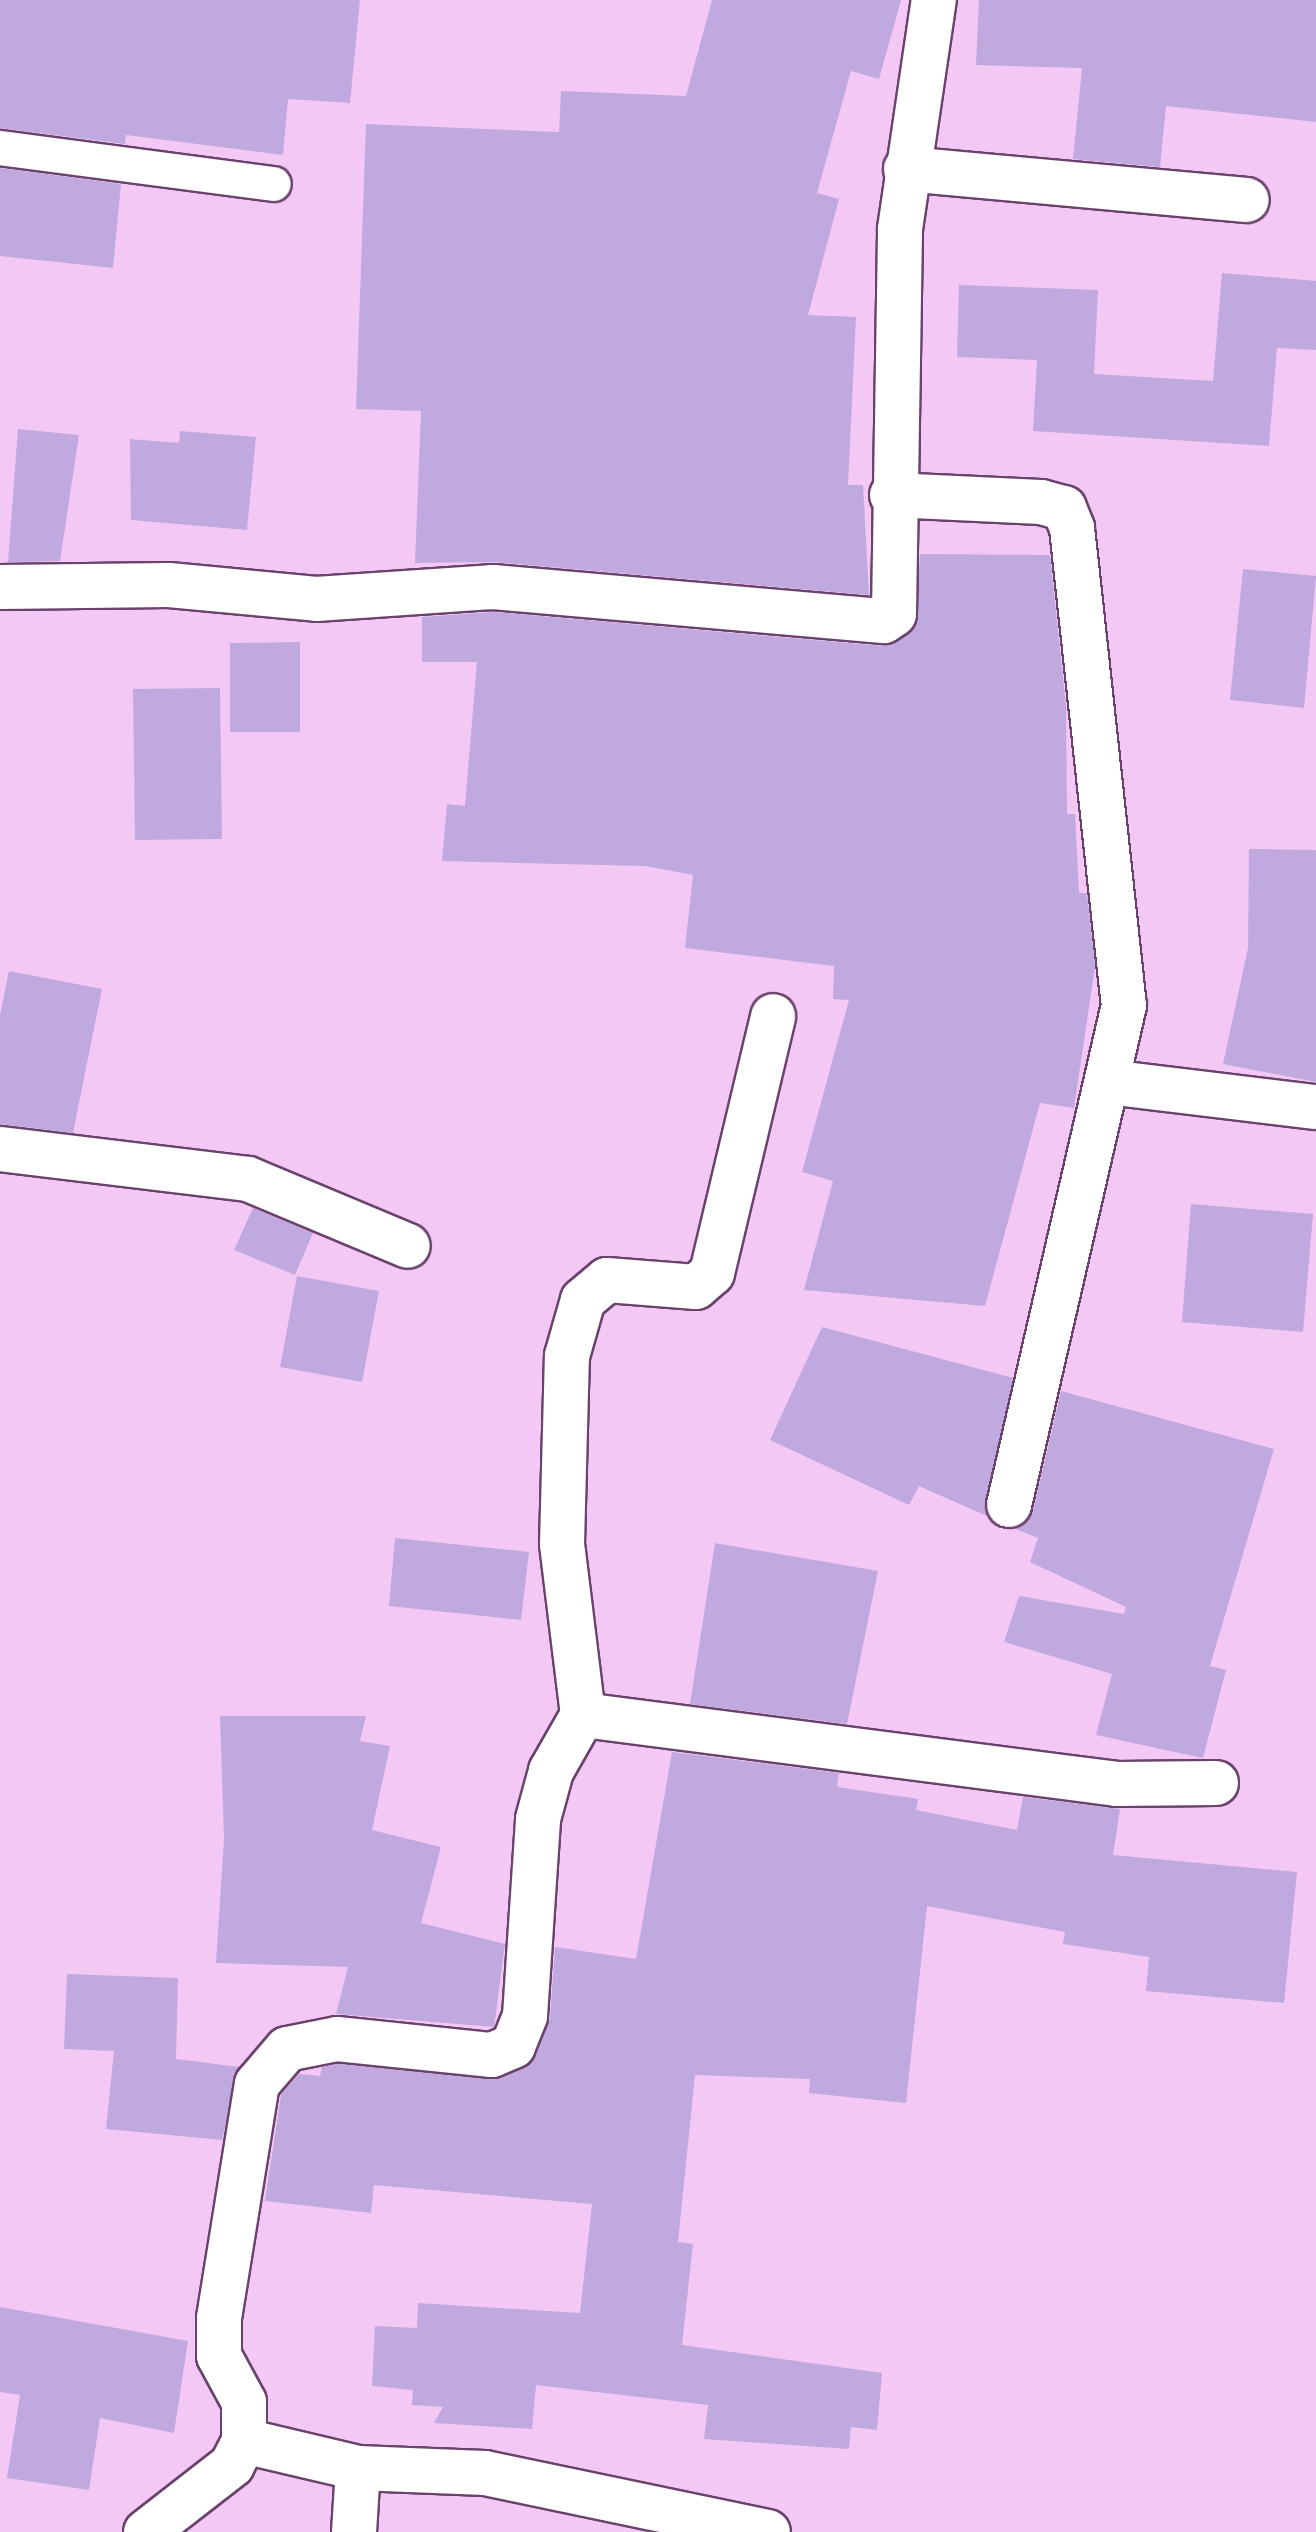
<!DOCTYPE html>
<html>
<head>
<meta charset="utf-8">
<style>
	body { margin:0 }
	#map { position:relative; width:1316px; height:2532px; overflow:hidden; background:#f4c8f5; font-family:Roboto,sans-serif }
	div>[style] { position:absolute }
	.building>* { inset:0; background:#c0a9de }
	.roads { filter:drop-shadow(2px 0 #69436b) drop-shadow(-2px 0 #69436b) drop-shadow(0 2px #69436b) drop-shadow(0 -2px #69436b) }
	.service>* { height:34px; margin:-17px; padding:0 17px; transform-origin:17px; border-radius:17px; background:#fff }
	.minor>* { height:44px; margin:-22px; padding:0 22px; transform-origin:22px; border-radius:22px; background:#fff }
	span { translate:-50% -50%; white-space:nowrap; text-align:center; line-height:1.15; -webkit-text-stroke:6px #f4c8f5; paint-order:stroke }
</style>
</head>
<body>
<div id="map">
	<div class="building">
		<i style="clip-path:polygon(0 0,360px 0,350px 103px,288px 99px,283px 155px,126px 135px,125px 144px,0 128px)"></i>
		<i style="clip-path:polygon(712px 0,901px 0,879px 79px,851px 71px,817px 193px,839px 199px,808px 315px,856px 317px,848px 485px,863px 485px,869px 595px,495px 562px,415px 563px,421px 411px,356px 409px,366px 124px,559px 132px,561px 91px,686px 96px)"></i>
		<i style="clip-path:polygon(979px 0,1316px 0,1316px 122px,1166px 106px,1160px 167px,1073px 159px,1082px 68px,976px 65px)"></i>
		<i style="clip-path:polygon(0 168px,121px 184px,113px 268px,0 256px)"></i>
		<i style="clip-path:polygon(1222px 273px,1316px 281px,1316px 350px,1277px 348px,1269px 446px,1033px 431px,1037px 360px,957px 357px,959px 285px,1098px 290px,1094px 374px,1213px 381px)"></i>
		<i style="clip-path:polygon(18px 429px,79px 435px,60px 561px,8px 562px)"></i>
		<i style="clip-path:polygon(180px 431px,256px 437px,247px 530px,131px 520px,130px 439px,179px 443px)"></i>
		<i style="clip-path:polygon(920px 554px,1050px 555px,1066px 706px,1067px 814px,1075px 814px,1079px 893px,1087px 893px,1095px 967px,1074px 1108px,1040px 1103px,985px 1306px,804px 1290px,833px 1181px,802px 1172px,849px 1000px,833px 999px,834px 966px,685px 948px,693px 875px,645px 866px,442px 861px,447px 804px,465px 806px,477px 662px,422px 662px,422px 617px,493px 612px,883px 646px,916px 625px)"></i>
		<i style="clip-path:polygon(1243px 569px,1316px 576px,1304px 708px,1230px 700px)"></i>
		<i style="clip-path:polygon(300px 642px,300px 732px,230px 732px,230px 643px)"></i>
		<i style="clip-path:polygon(220px 688px,222px 839px,135px 840px,133px 689px)"></i>
		<i style="clip-path:polygon(1249px 849px,1316px 850px,1316px 1082px,1223px 1064px,1248px 948px)"></i>
		<i style="clip-path:polygon(9px 971px,102px 989px,73px 1133px,0 1124px,0 1015px)"></i>
		<i style="clip-path:polygon(1191px 1204px,1313px 1214px,1303px 1332px,1182px 1322px)"></i>
		<i style="clip-path:polygon(253px 1208px,313px 1233px,295px 1275px,234px 1250px)"></i>
		<i style="clip-path:polygon(297px 1276px,379px 1291px,362px 1382px,280px 1367px)"></i>
		<i style="clip-path:polygon(822px 1327px,1013px 1378px,987px 1516px,919px 1486px,909px 1505px,770px 1440px)"></i>
		<i style="clip-path:polygon(1061px 1391px,1274px 1449px,1210px 1666px,1226px 1670px,1203px 1758px,1096px 1735px,1112px 1674px,1004px 1642px,1019px 1596px,1124px 1614px,1126px 1607px,1030px 1562px,1038px 1538px,1016px 1529px,1033px 1511px)"></i>
		<i style="clip-path:polygon(395px 1538px,529px 1552px,521px 1620px,389px 1606px)"></i>
		<i style="clip-path:polygon(715px 1543px,878px 1571px,847px 1724px,690px 1704px)"></i>
		<i style="clip-path:polygon(220px 1716px,366px 1716px,360px 1741px,390px 1746px,372px 1830px,441px 1847px,421px 1923px,505px 1944px,494px 2027px,336px 2014px,348px 1967px,216px 1963px,224px 1839px)"></i>
		<i style="clip-path:polygon(672px 1752px,839px 1773px,837px 1787px,918px 1799px,916px 1810px,1017px 1830px,1023px 1797px,1120px 1809px,1113px 1855px,1297px 1872px,1284px 2003px,1146px 1991px,1149px 1957px,1063px 1944px,1065px 1932px,927px 1906px,906px 2103px,809px 2093px,810px 2079px,695px 2075px,678px 2242px,693px 2244px,682px 2345px,882px 2373px,877px 2430px,851px 2427px,849px 2449px,704px 2439px,708px 2405px,536px 2385px,532px 2429px,434px 2423px,443px 2407px,412px 2405px,413px 2390px,372px 2386px,375px 2326px,417px 2328px,418px 2303px,580px 2313px,592px 2204px,374px 2185px,371px 2213px,265px 2201px,281px 2095px,299px 2074px,320px 2076px,322px 2067px,338px 2064px,502px 2078px,536px 2055px,550px 2018px,555px 1947px,636px 1959px)"></i>
		<i style="clip-path:polygon(67px 1974px,178px 1978px,176px 2059px,239px 2067px,222px 2140px,106px 2129px,114px 2051px,64px 2049px)"></i>
		<i style="clip-path:polygon(0 2307px,188px 2341px,174px 2433px,100px 2418px,89px 2490px,7px 2478px,20px 2395px,0 2392px)"></i>
	</div>
	<div class="roads">
		<div class="service">
			<i style="left:0;top:148px;width:276px;rotate:7.5deg"></i>
		</div>
		<div class="minor">
			<i style="left:906px;top:169px;width:342px;rotate:5.2deg"></i>
			<i style="left:892px;top:495px;width:149px;rotate:2.7deg"></i>
			<i style="left:1041px;top:502px;width:24px;rotate:15deg"></i>
			<i style="left:1064px;top:508px;width:22px;rotate:68deg"></i>
			<i style="left:1072px;top:528px;width:480px;rotate:83.8deg"></i>
			<i style="left:1124px;top:1005px;width:513px;rotate:102.95deg"></i>
			<i style="left:0;top:587px;width:169px;rotate:-0.7deg"></i>
			<i style="left:169px;top:585px;width:148px;rotate:5.4deg"></i>
			<i style="left:316px;top:599px;width:177px;rotate:-3.9deg"></i>
			<i style="left:493px;top:587px;width:392px;rotate:5deg"></i>
			<i style="left:884px;top:621px;width:12px;rotate:-35deg"></i>
			<i style="left:894px;top:614px;width:385px;rotate:-89.1deg"></i>
			<i style="left:900px;top:229px;width:232px;rotate:-81.6deg"></i>
			<i style="left:1108px;top:1082px;width:209px;rotate:6.9deg"></i>
			<i style="left:0;top:1149px;width:250px;rotate:6.9deg"></i>
			<i style="left:248px;top:1179px;width:173px;rotate:22.7deg"></i>
			<i style="left:583px;top:1715px;width:538px;rotate:7.36deg"></i>
			<i style="left:1117px;top:1784px;width:99px;rotate:-0.6deg"></i>
			<i style="left:244px;top:2441px;width:117px;rotate:13.3deg"></i>
			<i style="left:358px;top:2468px;width:127px;rotate:2.3deg"></i>
			<i style="left:485px;top:2473px;width:289px;rotate:11.8deg"></i>
			<i style="left:146px;top:2532px;width:109px;rotate:-37.9deg"></i>
			<i style="left:232px;top:2465px;width:27px;rotate:-63deg"></i>
			<i style="left:244px;top:2441px;width:39px;rotate:-90deg"></i>
			<i style="left:244px;top:2402px;width:52px;rotate:-118.5deg"></i>
			<i style="left:219px;top:2356px;width:38px;rotate:-90deg"></i>
			<i style="left:219px;top:2318px;width:237px;rotate:-80.8deg"></i>
			<i style="left:257px;top:2084px;width:46px;rotate:-49.4deg"></i>
			<i style="left:287px;top:2049px;width:51px;rotate:-11.3deg"></i>
			<i style="left:337px;top:2039px;width:156px;rotate:5.9deg"></i>
			<i style="left:492px;top:2055px;width:23px;rotate:-23deg"></i>
			<i style="left:513px;top:2046px;width:32px;rotate:-68deg"></i>
			<i style="left:525px;top:2016px;width:197px;rotate:-86.2deg"></i>
			<i style="left:538px;top:1819px;width:50px;rotate:-74.8deg"></i>
			<i style="left:551px;top:1771px;width:64px;rotate:-60.3deg"></i>
			<i style="left:583px;top:1715px;width:172px;rotate:-97deg"></i>
			<i style="left:562px;top:1544px;width:188px;rotate:-88.5deg"></i>
			<i style="left:567px;top:1356px;width:58px;rotate:-74.1deg"></i>
			<i style="left:583px;top:1300px;width:31px;rotate:-40deg"></i>
			<i style="left:607px;top:1280px;width:89px;rotate:4.5deg"></i>
			<i style="left:696px;top:1287px;width:21px;rotate:-41deg"></i>
			<i style="left:712px;top:1273px;width:264px;rotate:-76.6deg"></i>
			<i style="left:354px;top:2532px;width:64px;rotate:-86.4deg"></i>
		</div>
	</div>
</div>
</body>
</html>
